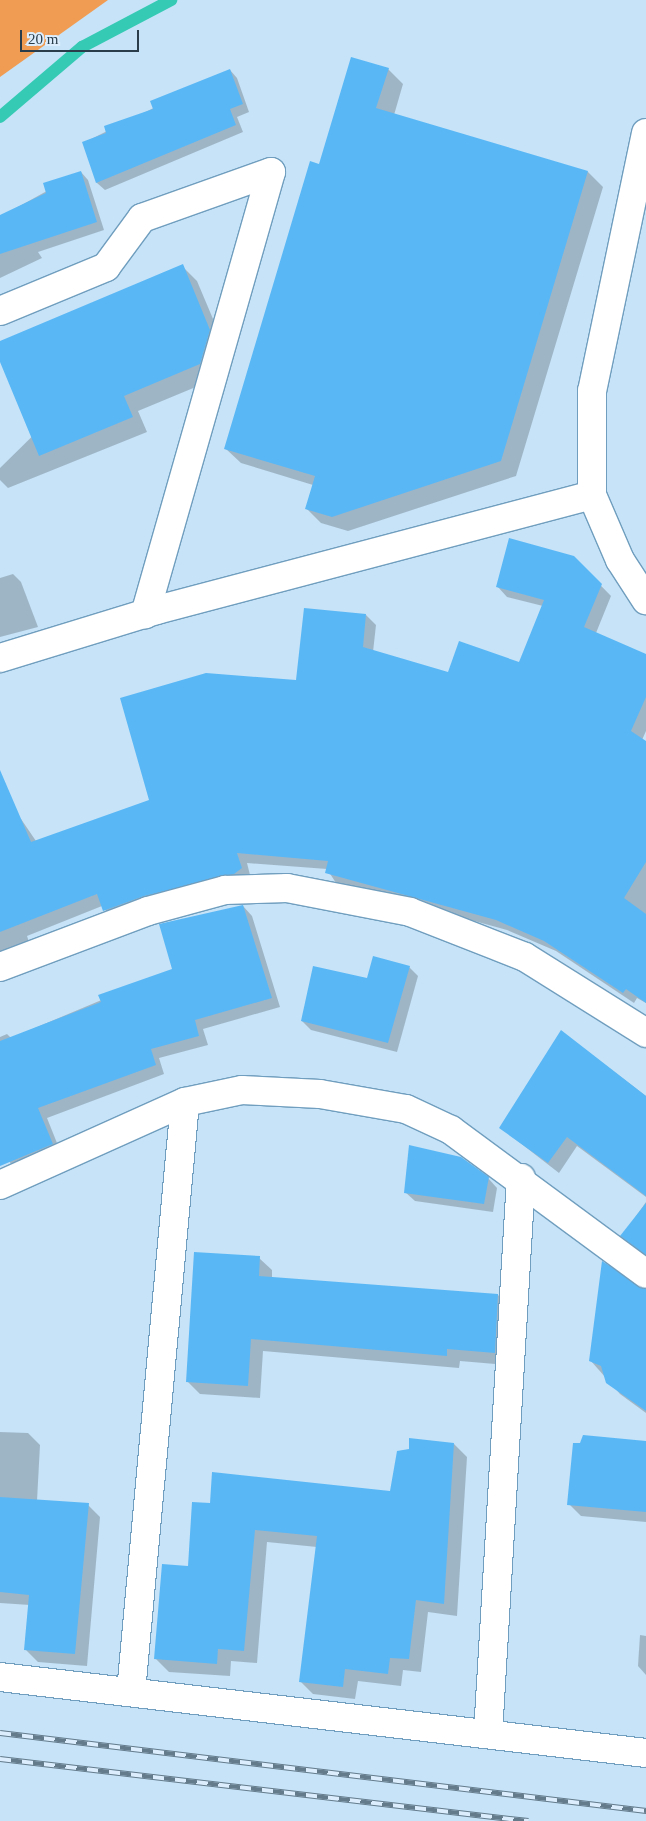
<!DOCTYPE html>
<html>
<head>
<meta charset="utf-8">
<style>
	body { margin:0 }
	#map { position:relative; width:646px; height:1821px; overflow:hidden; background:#c6e3f8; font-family:"Times New Roman",serif }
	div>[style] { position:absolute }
	.green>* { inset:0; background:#f09c52 }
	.shadow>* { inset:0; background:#0003 }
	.stream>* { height:12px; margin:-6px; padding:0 6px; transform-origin:6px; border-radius:6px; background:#35cab3 }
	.building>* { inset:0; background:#5ab7f5 }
	.roads { filter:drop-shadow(1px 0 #709ebe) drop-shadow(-1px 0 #709ebe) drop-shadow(0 1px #709ebe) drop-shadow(0 -1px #709ebe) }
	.minor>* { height:28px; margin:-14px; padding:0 14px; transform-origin:14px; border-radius:14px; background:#fff }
	.rail>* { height:5.5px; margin-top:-2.75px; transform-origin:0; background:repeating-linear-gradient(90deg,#dceefd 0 11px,#647b8b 0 22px); box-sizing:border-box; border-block:1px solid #647b8b }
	span { translate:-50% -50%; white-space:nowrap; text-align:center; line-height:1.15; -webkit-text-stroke:5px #dceefd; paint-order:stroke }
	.scale { position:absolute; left:20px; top:30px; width:119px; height:22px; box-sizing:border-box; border:2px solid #2a3d4b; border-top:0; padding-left:6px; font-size:15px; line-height:18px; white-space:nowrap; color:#2a3d4b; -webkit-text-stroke:4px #dceefd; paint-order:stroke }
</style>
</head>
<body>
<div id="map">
	<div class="green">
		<i style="clip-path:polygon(0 0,108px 0,0 77px)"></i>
	</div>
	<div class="shadow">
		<i style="clip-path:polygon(388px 69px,403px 84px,394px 115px,588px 172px,603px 187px,516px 476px,348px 531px,321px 523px,306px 508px,313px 485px,241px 463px,226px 449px,320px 166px)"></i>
		<i style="clip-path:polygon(230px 70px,237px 78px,249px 112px,237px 117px,243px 132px,105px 190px,97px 183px,83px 143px)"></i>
		<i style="clip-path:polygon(81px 172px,88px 180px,104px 230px,38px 252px,42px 258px,0 278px,0 217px)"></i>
		<i style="clip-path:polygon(182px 266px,197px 281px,224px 345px,215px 379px,138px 411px,147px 432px,8px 488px,0 480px,0 468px,61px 408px)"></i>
		<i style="clip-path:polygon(573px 557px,611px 596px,596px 633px,646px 655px,646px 731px,642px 740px,646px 743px,646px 1003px,637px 998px,634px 1003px,556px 951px,507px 930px,336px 883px,327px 869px,247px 863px,251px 879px,114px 921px,102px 906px,27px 936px,31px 948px,0 959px,0 828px,21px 819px,36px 841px,151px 801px,297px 682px,366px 615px,376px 625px,373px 652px,448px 673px,519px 664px,543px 606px,507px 597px,497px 586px)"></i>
		<i style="clip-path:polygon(13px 574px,21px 582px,38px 627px,0 637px,0 578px)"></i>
		<i style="clip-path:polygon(243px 906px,252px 916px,280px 1007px,203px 1029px,208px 1045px,159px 1058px,164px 1074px,47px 1118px,61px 1153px,16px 1172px,0 1146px,0 1037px,7px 1034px,11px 1038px,173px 970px)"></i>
		<i style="clip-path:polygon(409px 967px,418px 976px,397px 1052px,311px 1030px,302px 1021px,368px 979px)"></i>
		<i style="clip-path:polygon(562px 1032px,646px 1096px,646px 1197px,577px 1146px,559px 1173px,501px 1128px)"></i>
		<i style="clip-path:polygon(488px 1178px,497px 1188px,493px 1212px,415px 1201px,405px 1192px)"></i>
		<i style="clip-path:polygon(646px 1202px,646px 1258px,622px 1236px)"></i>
		<i style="clip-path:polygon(259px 1258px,272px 1270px,272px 1278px,498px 1295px,511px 1308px,507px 1365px,460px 1361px,459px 1368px,263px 1351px,260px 1398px,200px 1394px,187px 1381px)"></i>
		<i style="clip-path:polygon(646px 1290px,646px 1413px,620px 1394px,591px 1361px)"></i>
		<i style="clip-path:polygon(0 1432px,28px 1433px,40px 1445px,37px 1501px,88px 1505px,100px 1517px,87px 1666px,38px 1662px,26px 1650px,30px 1605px,0 1603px)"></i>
		<i style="clip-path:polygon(646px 1442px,646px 1522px,581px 1516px,569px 1504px)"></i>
		<i style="clip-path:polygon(454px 1444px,467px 1457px,457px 1616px,428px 1612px,421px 1672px,403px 1670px,401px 1686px,358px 1681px,355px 1699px,313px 1694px,301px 1682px,317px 1547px,267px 1542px,257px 1663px,231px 1661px,230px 1676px,169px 1672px,156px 1659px,211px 1504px,391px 1492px)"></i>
		<i style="clip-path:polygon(640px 1635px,646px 1636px,646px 1675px,638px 1666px)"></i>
	</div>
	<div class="stream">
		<i style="left:0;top:117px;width:108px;rotate:-40.5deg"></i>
		<i style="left:82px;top:47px;width:101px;rotate:-27.8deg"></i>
	</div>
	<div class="building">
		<i style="clip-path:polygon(351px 57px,389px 68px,376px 108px,588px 171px,501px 461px,332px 517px,305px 509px,315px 476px,224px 449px,310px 161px,319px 164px)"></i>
		<i style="clip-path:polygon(230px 69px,243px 104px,230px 109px,236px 125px,96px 183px,82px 142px,106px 133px,104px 126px,153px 109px,150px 101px)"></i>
		<i style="clip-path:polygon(81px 171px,97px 222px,0 254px,0 215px,46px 193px,43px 183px)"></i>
		<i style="clip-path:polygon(183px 264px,210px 330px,200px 364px,124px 396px,133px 417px,39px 456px,0 362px,0 341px)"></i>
		<i style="clip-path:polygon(509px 538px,574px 556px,602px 584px,584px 627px,646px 654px,646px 697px,631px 731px,646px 741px,646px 862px,624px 898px,646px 914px,646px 1003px,626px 989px,623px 993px,544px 941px,496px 920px,325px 873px,328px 861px,237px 853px,242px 868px,234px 874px,144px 896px,103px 911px,97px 894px,0 932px,0 770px,31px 842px,149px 800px,120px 698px,206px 673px,296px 680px,304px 608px,366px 614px,363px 647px,448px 672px,459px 641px,519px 662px,544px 600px,496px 587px)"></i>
		<i style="clip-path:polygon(243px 905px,272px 998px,195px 1020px,199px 1036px,151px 1049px,156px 1065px,38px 1108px,53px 1144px,0 1166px,0 1041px,101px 1002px,98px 995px,172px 969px,159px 924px)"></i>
		<i style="clip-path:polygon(373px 956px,410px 966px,388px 1043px,301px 1021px,313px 966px,367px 978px)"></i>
		<i style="clip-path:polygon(561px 1030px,646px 1096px,646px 1196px,567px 1137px,548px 1163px,499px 1128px)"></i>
		<i style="clip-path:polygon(409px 1145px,461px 1157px,489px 1177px,484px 1204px,404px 1193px)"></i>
		<i style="clip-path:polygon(646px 1203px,646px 1255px,620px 1236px)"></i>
		<i style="clip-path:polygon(194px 1252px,260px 1256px,259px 1276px,498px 1294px,495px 1353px,447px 1349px,447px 1356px,251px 1339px,248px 1386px,186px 1382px)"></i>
		<i style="clip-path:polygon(602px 1261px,646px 1289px,646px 1411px,606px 1383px,601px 1366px,589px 1361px)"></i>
		<i style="clip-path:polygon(583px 1435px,646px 1441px,646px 1512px,567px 1505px,573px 1443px,580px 1443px)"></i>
		<i style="clip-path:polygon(409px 1438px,454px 1443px,444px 1604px,416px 1600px,409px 1659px,390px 1658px,388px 1674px,345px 1669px,343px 1687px,299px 1682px,317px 1536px,255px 1530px,244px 1651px,218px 1649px,217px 1664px,154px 1659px,162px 1564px,188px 1566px,192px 1502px,210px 1503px,212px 1472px,390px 1491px,397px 1451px,409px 1449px)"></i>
		<i style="clip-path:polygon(0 1497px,89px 1503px,75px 1654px,24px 1650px,29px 1595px,0 1592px)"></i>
	</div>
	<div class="roads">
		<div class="minor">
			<i style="left:646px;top:133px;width:264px;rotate:101.8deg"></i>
			<i style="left:592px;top:391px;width:104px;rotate:90deg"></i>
			<i style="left:592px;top:495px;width:71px;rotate:66.7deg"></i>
			<i style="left:620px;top:560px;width:48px;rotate:57deg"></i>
			<i style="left:0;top:311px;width:115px;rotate:-22.5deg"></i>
			<i style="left:106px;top:267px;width:61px;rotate:-53.7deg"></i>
			<i style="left:142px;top:218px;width:137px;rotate:-19.6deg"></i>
			<i style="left:271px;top:172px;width:460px;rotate:105.9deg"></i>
			<i style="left:0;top:658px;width:164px;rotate:-17deg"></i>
			<i style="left:157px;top:610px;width:450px;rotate:-14.8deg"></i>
			<i style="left:0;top:967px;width:158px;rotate:-20.7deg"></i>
			<i style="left:148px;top:911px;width:80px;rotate:-15.3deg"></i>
			<i style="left:225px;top:890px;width:62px;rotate:-1.8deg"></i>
			<i style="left:287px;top:888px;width:125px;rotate:11deg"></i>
			<i style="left:410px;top:912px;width:123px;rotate:21.4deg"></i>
			<i style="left:525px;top:957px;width:143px;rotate:32.1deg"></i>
			<i style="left:0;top:1185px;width:203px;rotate:-24.2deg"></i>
			<i style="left:185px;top:1102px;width:58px;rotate:-11.9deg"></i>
			<i style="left:242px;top:1090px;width:78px;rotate:2.9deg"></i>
			<i style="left:320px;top:1094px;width:87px;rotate:9.9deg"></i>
			<i style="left:406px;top:1109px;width:50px;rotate:25deg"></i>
			<i style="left:451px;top:1130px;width:242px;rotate:36.4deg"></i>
			<i style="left:0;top:1677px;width:650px;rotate:6.71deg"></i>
			<i style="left:131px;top:1692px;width:592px;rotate:-84.77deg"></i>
			<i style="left:488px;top:1734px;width:557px;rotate:-86.6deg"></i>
		</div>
	</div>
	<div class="rail">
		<i style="left:0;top:1733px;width:651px;rotate:6.88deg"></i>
		<i style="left:0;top:1759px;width:532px;rotate:6.7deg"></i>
	</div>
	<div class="scale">20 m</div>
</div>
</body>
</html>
